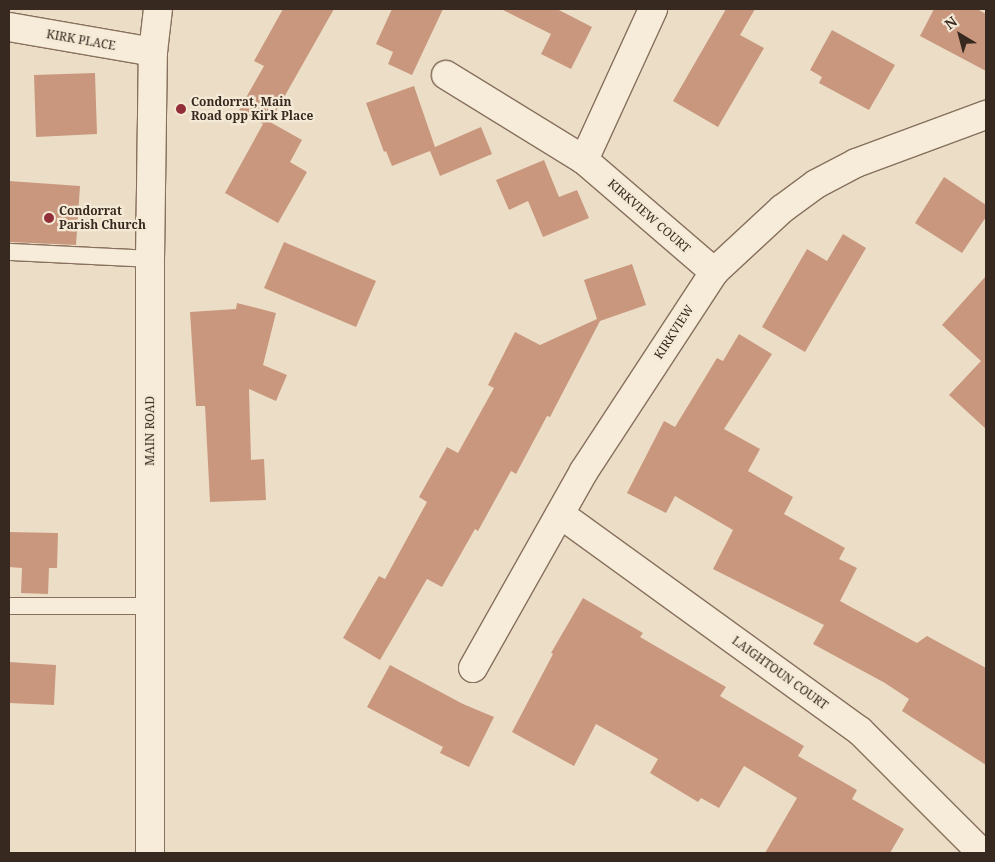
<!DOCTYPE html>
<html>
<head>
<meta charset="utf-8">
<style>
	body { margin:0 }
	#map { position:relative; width:995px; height:862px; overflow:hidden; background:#ecdec6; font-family:"Noto Serif",serif }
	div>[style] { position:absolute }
	.building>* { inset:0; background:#c9977e }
	.roads { filter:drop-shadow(1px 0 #87705d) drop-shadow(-1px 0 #87705d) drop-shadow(0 1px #87705d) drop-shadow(0 -1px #87705d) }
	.lane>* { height:16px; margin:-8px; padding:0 8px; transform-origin:8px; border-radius:8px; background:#f7ecd9 }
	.street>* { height:28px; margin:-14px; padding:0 14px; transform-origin:14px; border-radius:14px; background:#f7ecd9 }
	.secondary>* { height:28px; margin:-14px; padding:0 14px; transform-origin:14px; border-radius:14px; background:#f7ecd9 }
	.dots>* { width:14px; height:14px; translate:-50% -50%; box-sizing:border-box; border:2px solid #f4e9d5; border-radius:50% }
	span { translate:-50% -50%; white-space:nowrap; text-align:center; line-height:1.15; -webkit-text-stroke:4.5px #f4e9d5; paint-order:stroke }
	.street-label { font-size:12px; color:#382920 }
	.poi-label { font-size:12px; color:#382920; font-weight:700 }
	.left { translate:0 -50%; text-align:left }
	.frame { position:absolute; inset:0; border:10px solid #382920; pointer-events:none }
	.north { position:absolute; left:935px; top:10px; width:50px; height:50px; -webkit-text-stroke:4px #f4e9d5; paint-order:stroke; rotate:323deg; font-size:14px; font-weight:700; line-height:20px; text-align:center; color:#382920 }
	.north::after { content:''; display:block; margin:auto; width:18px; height:22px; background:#382920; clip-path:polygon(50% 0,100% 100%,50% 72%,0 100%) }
</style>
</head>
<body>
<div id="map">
	<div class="building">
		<i style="clip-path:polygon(283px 9px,334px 9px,270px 122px,302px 140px,290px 162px,307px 172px,278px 223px,225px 193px,263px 124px,239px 110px,264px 66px,254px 61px)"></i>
		<i style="clip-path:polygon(392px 9px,443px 9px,412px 75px,388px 64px,393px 52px,376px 44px)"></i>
		<i style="clip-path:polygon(501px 9px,557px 9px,592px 27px,571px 69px,541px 54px,551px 34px)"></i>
		<i style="clip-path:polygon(726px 9px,755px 9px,740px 35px,764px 48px,718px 127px,673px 101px)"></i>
		<i style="clip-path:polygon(934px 9px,977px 9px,986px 14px,986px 71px,920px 36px)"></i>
		<i style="clip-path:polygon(832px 30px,895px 65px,869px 110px,819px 83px,822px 77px,810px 70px)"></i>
		<i style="clip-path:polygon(95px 73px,97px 134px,36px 137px,34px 75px)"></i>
		<i style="clip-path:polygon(414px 86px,435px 147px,481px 127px,492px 154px,440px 176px,430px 151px,392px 166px,386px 151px,384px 152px,366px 103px)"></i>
		<i style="clip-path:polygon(544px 160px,559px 197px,577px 190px,589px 218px,543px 237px,528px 201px,509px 210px,496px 180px)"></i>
		<i style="clip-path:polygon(944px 177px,986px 205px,986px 217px,962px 253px,915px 223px)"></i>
		<i style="clip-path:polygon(9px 181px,80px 186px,76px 245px,9px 242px)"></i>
		<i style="clip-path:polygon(843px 234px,866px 248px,805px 352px,762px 327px,807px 249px,827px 261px)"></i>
		<i style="clip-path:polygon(284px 242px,376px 281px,356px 327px,264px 288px)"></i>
		<i style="clip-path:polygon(632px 264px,646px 305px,600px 321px,550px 417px,547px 416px,516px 474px,511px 471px,478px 531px,475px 529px,442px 587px,427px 579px,380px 660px,343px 638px,379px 576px,385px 579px,427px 502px,419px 497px,447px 447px,458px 453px,494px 388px,488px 385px,515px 332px,540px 345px,597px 319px,584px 280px)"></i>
		<i style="clip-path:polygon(986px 276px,986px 429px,949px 395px,981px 361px,942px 325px)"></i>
		<i style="clip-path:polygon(237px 303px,276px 313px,263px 365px,287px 375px,276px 401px,249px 389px,251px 460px,264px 459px,266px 500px,210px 502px,205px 406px,196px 406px,190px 312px,236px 309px)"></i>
		<i style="clip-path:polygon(739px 334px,772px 354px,724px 429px,760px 449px,748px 471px,793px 497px,784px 514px,845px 548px,839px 559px,857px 568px,840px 601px,917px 643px,927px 636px,986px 668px,986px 765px,902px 711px,909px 699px,885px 683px,813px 644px,824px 625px,713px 569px,733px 530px,675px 496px,666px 513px,627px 493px,664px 421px,675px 427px,717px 358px,723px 361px)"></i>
		<i style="clip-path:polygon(9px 532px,58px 533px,57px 568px,49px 568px,48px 594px,21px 593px,22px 568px,9px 567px)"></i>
		<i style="clip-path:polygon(583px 598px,643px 633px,640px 637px,726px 687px,720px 696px,804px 746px,798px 756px,857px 790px,852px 799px,904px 829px,890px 853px,765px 853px,797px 798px,744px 766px,719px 808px,701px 798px,698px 802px,650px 773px,658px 759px,596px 724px,574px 766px,512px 732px,553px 654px,551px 653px)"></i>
		<i style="clip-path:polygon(9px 662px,56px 665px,54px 705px,9px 703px)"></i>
		<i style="clip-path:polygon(390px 665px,463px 704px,494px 717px,469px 767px,440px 753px,443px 747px,367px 707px)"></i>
	</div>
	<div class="roads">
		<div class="lane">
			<i style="left:9px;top:252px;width:141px;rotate:2.8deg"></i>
			<i style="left:9px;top:606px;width:142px"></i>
		</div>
		<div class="street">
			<i style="left:9px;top:27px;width:146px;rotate:9.8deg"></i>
			<i style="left:446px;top:75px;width:162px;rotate:31.6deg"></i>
			<i style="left:584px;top:160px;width:172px;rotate:40.7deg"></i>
			<i style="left:584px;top:160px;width:166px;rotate:-65.4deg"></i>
			<i style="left:560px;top:514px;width:370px;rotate:35.9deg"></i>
			<i style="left:860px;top:731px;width:173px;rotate:45deg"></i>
			<i style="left:473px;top:668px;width:226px;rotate:-60.6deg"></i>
			<i style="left:584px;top:471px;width:238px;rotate:-56.8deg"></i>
			<i style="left:714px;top:272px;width:93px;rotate:-42.8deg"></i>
			<i style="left:782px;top:209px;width:42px;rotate:-36.3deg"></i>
			<i style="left:816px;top:184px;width:45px;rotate:-27.7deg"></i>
			<i style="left:856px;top:163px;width:139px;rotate:-20.3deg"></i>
		</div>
		<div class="secondary">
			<i style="left:150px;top:853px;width:594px;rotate:-90deg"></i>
			<i style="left:150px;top:259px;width:207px;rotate:-89.2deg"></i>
			<i style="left:153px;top:52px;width:43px;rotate:-83.4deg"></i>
		</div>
	</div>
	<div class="dots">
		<i style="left:181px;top:109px;background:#932f38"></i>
		<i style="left:49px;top:218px;background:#932f38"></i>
	</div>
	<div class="street-label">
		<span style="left:81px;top:40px;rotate:10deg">KIRK PLACE</span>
		<span style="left:649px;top:216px;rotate:41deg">KIRKVIEW COURT</span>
		<span style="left:674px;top:332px;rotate:-57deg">KIRKVIEW</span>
		<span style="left:150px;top:431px;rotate:-90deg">MAIN ROAD</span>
		<span style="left:780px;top:673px;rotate:36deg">LAIGHTOUN COURT</span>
	</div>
	<div class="poi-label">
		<span class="left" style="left:191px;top:109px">Condorrat, Main<br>Road opp Kirk Place</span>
		<span class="left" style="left:59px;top:218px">Condorrat<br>Parish Church</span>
	</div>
	<div class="frame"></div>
	<div class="north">N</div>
</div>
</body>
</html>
